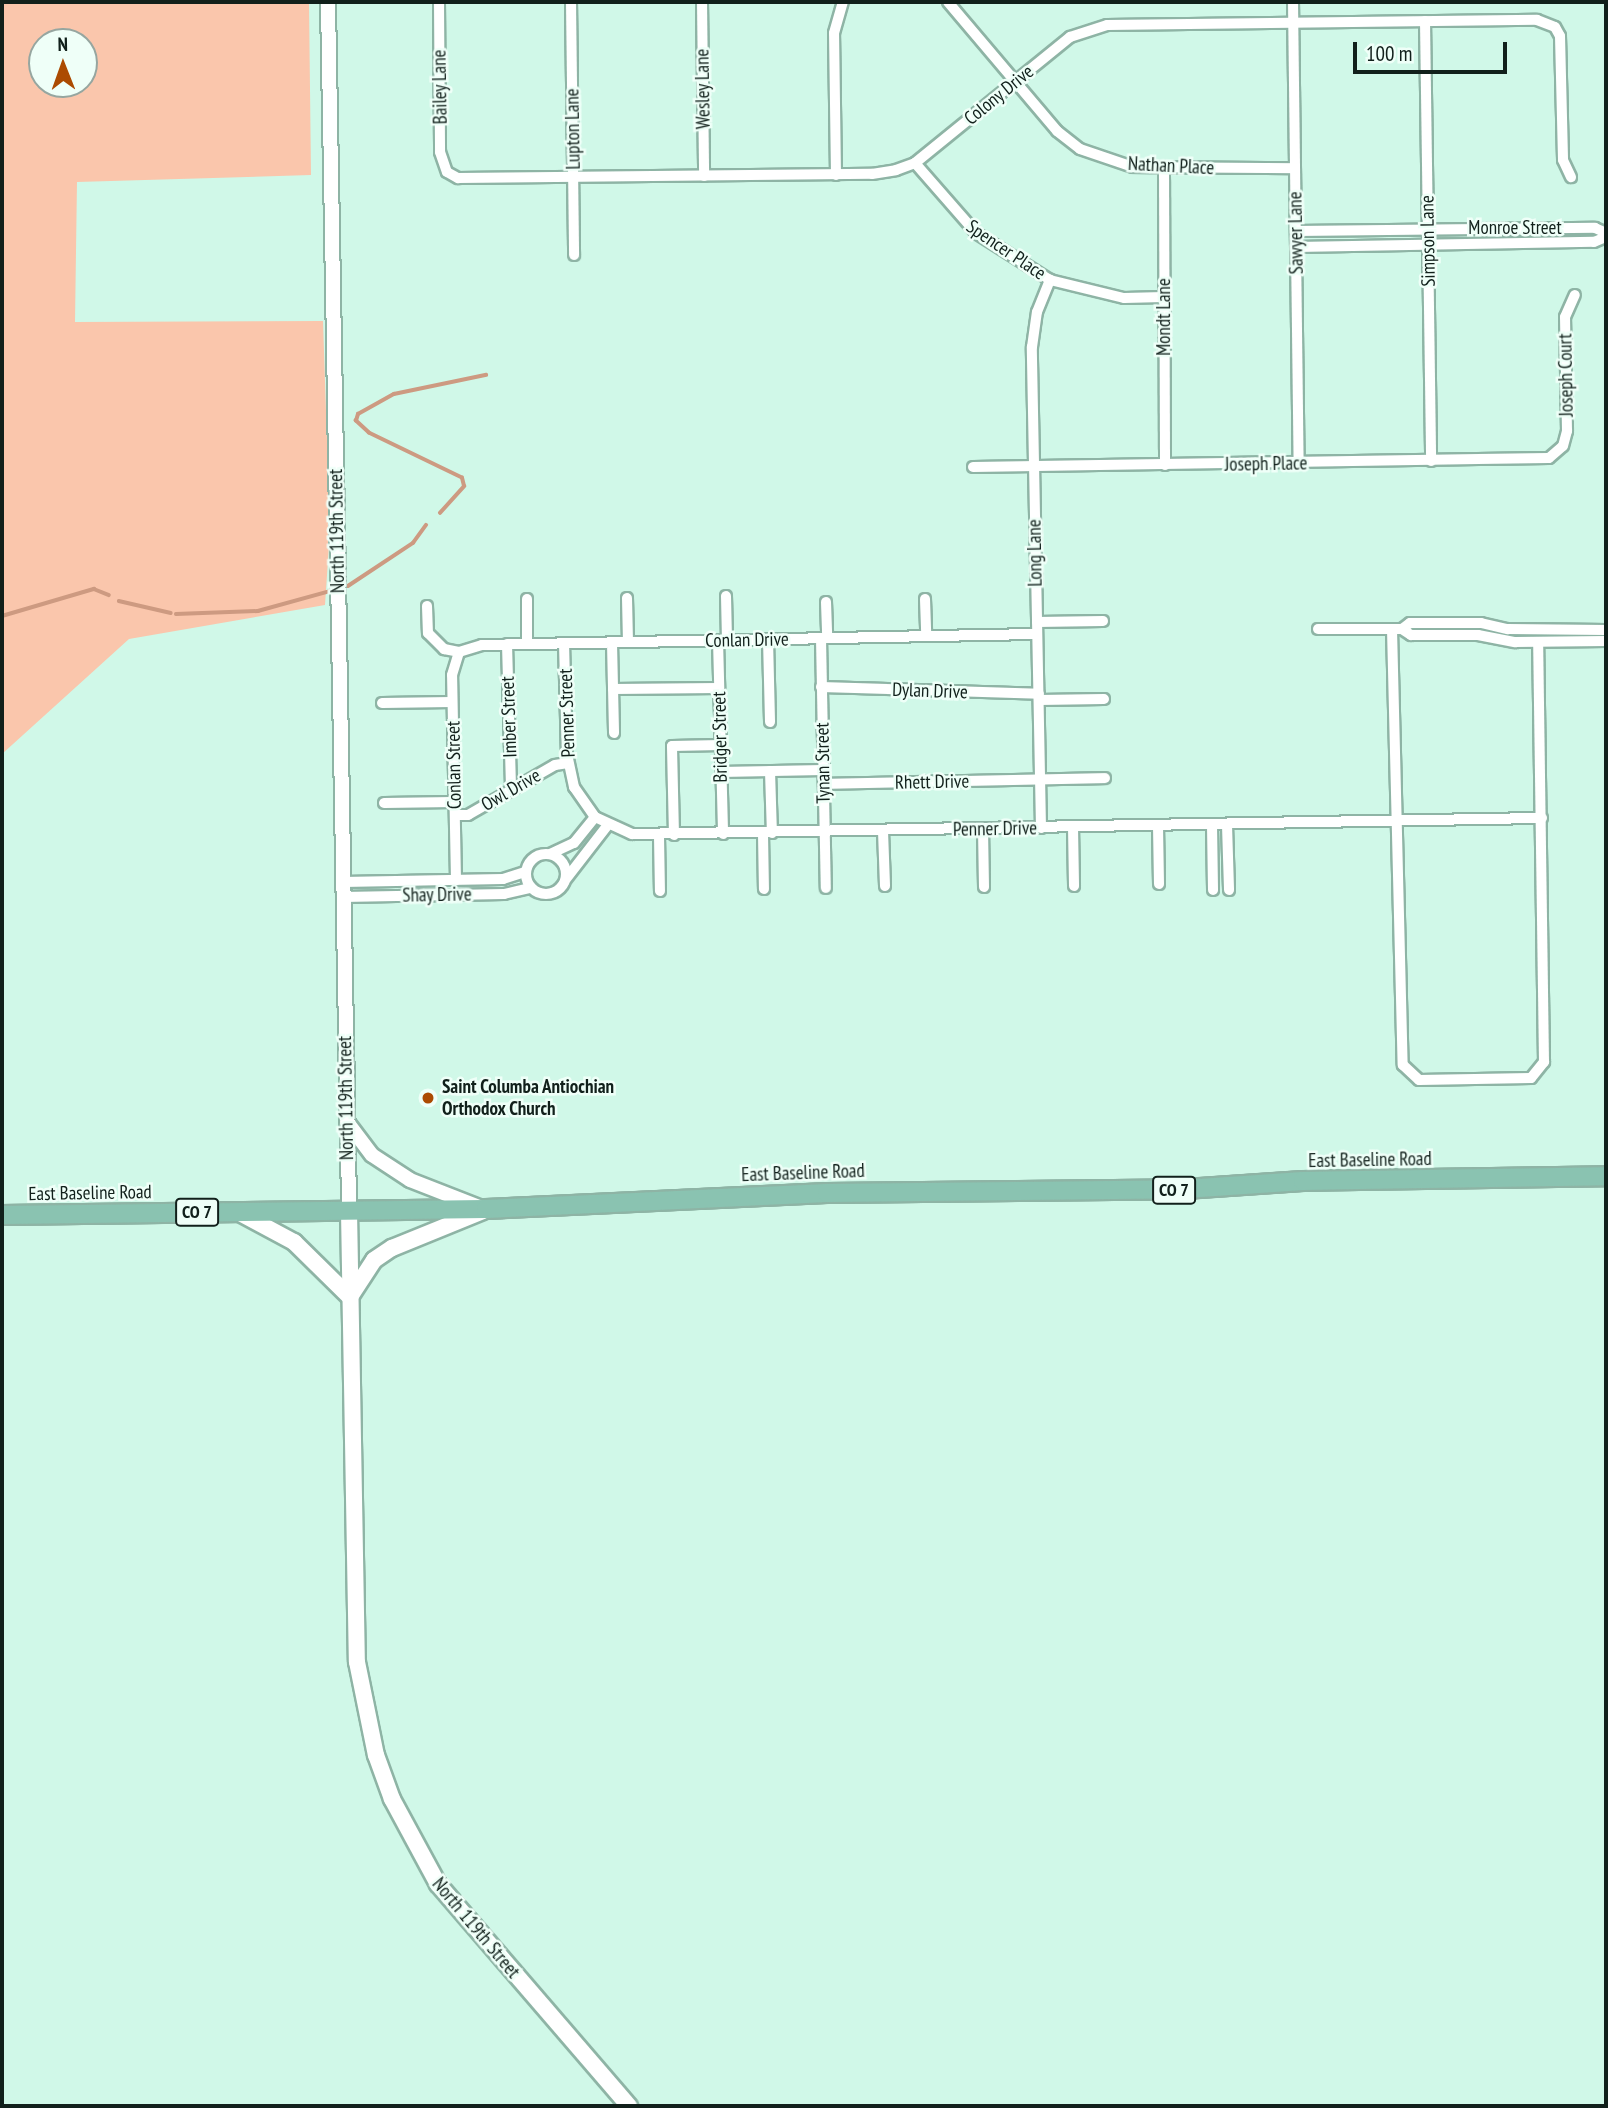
<!DOCTYPE html>
<html>
<head>
<meta charset="utf-8">
<style>
	body { margin:0 }
	#map { position:relative; width:1608px; height:2108px; overflow:hidden; background:#d0f8e8; font-family:"PT Sans Narrow",sans-serif }
	div>[style] { position:absolute }
	.green>* { inset:0; background:#fac6ac }
	.stream>* { height:3.5px; margin:-1.75px; padding:0 1.75px; transform-origin:1.75px; border-radius:1.75px; background:#cd9a81 }
	.roads { filter:drop-shadow(2px 0 #8eb4a5) drop-shadow(-2px 0 #8eb4a5) drop-shadow(0 2px #8eb4a5) drop-shadow(0 -2px #8eb4a5) }
	.minor>* { height:10px; margin:-5px; padding:0 5px; transform-origin:5px; border-radius:5px; background:#fff }
	.minor>.ring { margin:-5px; padding:0; box-sizing:content-box; background:none; border:10px solid #fff; border-radius:50% }
	.tertiary>* { height:14px; margin:-7px; padding:0 7px; transform-origin:7px; border-radius:7px; background:#fff }
	.secondary>* { height:16px; margin:-8px; padding:0 8px; transform-origin:8px; border-radius:8px; background:#fff }
	.primary>* { height:18px; margin:-9px; padding:0 9px; transform-origin:9px; border-radius:9px; background:#8ac3b1 }
	.dots>* { width:19px; height:19px; translate:-50% -50%; box-sizing:border-box; border:4px solid #effff8; border-radius:50% }
	span { translate:-50% -50%; white-space:nowrap; text-align:center; line-height:1.15; -webkit-text-stroke:5px #effff8; paint-order:stroke }
	.shield-label span { padding:2px 5px; background:#effff8; border:2px solid; border-radius:5px; -webkit-text-stroke-width:0 }
	.shield-label { font-size:18px; color:#11201b; font-weight:700 }
	.street-label { font-size:19px; color:#11201b }
	.poi-label { font-size:19px; color:#11201b; font-weight:700 }
	.left { translate:0 -50%; text-align:left }
	.frame { position:absolute; inset:0; border:4px solid #11201b; pointer-events:none }
	.north { position:absolute; left:28px; top:28px; width:70px; height:70px; box-sizing:border-box; background:#effff8; border:2px solid #96a6a0; border-radius:50%; rotate:359deg; font-size:19px; font-weight:700; line-height:28px; text-align:center; color:#11201b }
	.north::after { content:''; display:block; margin:auto; width:24px; height:32px; background:#ac4b02; clip-path:polygon(50% 0,100% 100%,50% 72%,0 100%) }
	.scale { position:absolute; left:1353px; top:42px; width:154px; height:32px; box-sizing:border-box; border:4px solid #11201b; border-top:0; padding-left:9px; font-size:21px; line-height:24px; white-space:nowrap; color:#11201b; -webkit-text-stroke:5px #effff8; paint-order:stroke }
</style>
</head>
<body>
<div id="map">
	<div class="green">
		<i style="clip-path:polygon(evenodd,2px 2px,309px 2px,311px 175px,77px 182px,75px 322px,323px 321px,330px 530px,325px 605px,129px 639px,2px 754px,2px 2px,42px 42px,84px 42px,84px 84px,42px 84px,42px 42px)"></i>
	</div>
	<div class="stream">
		<i style="left:440px;top:513px;width:36px;rotate:-48deg"></i>
		<i style="left:464px;top:486px;width:8px;rotate:-104deg"></i>
		<i style="left:462px;top:478px;width:103px;rotate:-154.2deg"></i>
		<i style="left:369px;top:433px;width:18px;rotate:-137deg"></i>
		<i style="left:356px;top:421px;width:7px;rotate:-74deg"></i>
		<i style="left:358px;top:414px;width:41px;rotate:-29.1deg"></i>
		<i style="left:394px;top:394px;width:94px;rotate:-11.7deg"></i>
		<i style="left:348px;top:586px;width:78px;rotate:-33.5deg"></i>
		<i style="left:413px;top:543px;width:22px;rotate:-54deg"></i>
		<i style="left:119px;top:601px;width:53px;rotate:13deg"></i>
		<i style="left:176px;top:614px;width:82px;rotate:-2.1deg"></i>
		<i style="left:258px;top:611px;width:75px;rotate:-15.5deg"></i>
		<i style="left:2px;top:616px;width:96px;rotate:-16.4deg"></i>
		<i style="left:94px;top:589px;width:16px;rotate:22deg"></i>
	</div>
	<div class="roads">
		<div class="minor">
			<i style="left:439px;top:2px;width:150px;rotate:89.6deg"></i>
			<i style="left:440px;top:152px;width:21px;rotate:71deg"></i>
			<i style="left:447px;top:172px;width:13px;rotate:29deg"></i>
			<i style="left:458px;top:178px;width:414px;rotate:-0.6deg"></i>
			<i style="left:872px;top:174px;width:24px;rotate:-9deg"></i>
			<i style="left:896px;top:170px;width:20px;rotate:-20deg"></i>
			<i style="left:915px;top:163px;width:200px;rotate:-39.1deg"></i>
			<i style="left:1070px;top:37px;width:39px;rotate:-18deg"></i>
			<i style="left:1107px;top:25px;width:430px;rotate:-0.7deg"></i>
			<i style="left:1537px;top:20px;width:19px;rotate:21deg"></i>
			<i style="left:1555px;top:27px;width:10px;rotate:61deg"></i>
			<i style="left:1560px;top:36px;width:124px;rotate:88.6deg"></i>
			<i style="left:1563px;top:160px;width:19px;rotate:65deg"></i>
			<i style="left:571px;top:2px;width:253px;rotate:89.3deg"></i>
			<i style="left:702px;top:2px;width:174px;rotate:89.3deg"></i>
			<i style="left:948px;top:2px;width:169px;rotate:49.8deg"></i>
			<i style="left:1057px;top:131px;width:29px;rotate:38deg"></i>
			<i style="left:1080px;top:149px;width:56px;rotate:18.8deg"></i>
			<i style="left:1133px;top:167px;width:162px;rotate:0.4deg"></i>
			<i style="left:1293px;top:2px;width:461px;rotate:89.3deg"></i>
			<i style="left:1425px;top:21px;width:440px;rotate:89.2deg"></i>
			<i style="left:915px;top:163px;width:93px;rotate:48.9deg"></i>
			<i style="left:976px;top:233px;width:88px;rotate:32.4deg"></i>
			<i style="left:1050px;top:280px;width:76px;rotate:13.7deg"></i>
			<i style="left:1124px;top:298px;width:40px;rotate:-1.4deg"></i>
			<i style="left:1164px;top:170px;width:295px;rotate:89.8deg"></i>
			<i style="left:836px;top:175px;width:142px;rotate:-90.8deg"></i>
			<i style="left:834px;top:33px;width:32px;rotate:-74deg"></i>
			<i style="left:1296px;top:231px;width:299px;rotate:-0.6deg"></i>
			<i style="left:1595px;top:228px;width:12px;rotate:24deg"></i>
			<i style="left:1296px;top:247px;width:298px;rotate:-1deg"></i>
			<i style="left:1594px;top:242px;width:13px;rotate:-23deg"></i>
			<i style="left:973px;top:467px;width:576px;rotate:-0.9deg"></i>
			<i style="left:1549px;top:458px;width:18px;rotate:-41deg"></i>
			<i style="left:1563px;top:446px;width:16px;rotate:-75deg"></i>
			<i style="left:1567px;top:431px;width:114px;rotate:-91deg"></i>
			<i style="left:1565px;top:317px;width:24px;rotate:-66deg"></i>
			<i style="left:726px;top:596px;width:44px;rotate:88.7deg"></i>
			<i style="left:627px;top:598px;width:44px;rotate:88.7deg"></i>
			<i style="left:527px;top:599px;width:45px;rotate:90deg"></i>
			<i style="left:925px;top:599px;width:37px;rotate:88deg"></i>
			<i style="left:826px;top:602px;width:36px;rotate:88deg"></i>
			<i style="left:427px;top:606px;width:27px;rotate:88deg"></i>
			<i style="left:428px;top:633px;width:23px;rotate:45deg"></i>
			<i style="left:444px;top:649px;width:15px;rotate:11deg"></i>
			<i style="left:1037px;top:622px;width:66px;rotate:-0.9deg"></i>
			<i style="left:1318px;top:629px;width:84px"></i>
			<i style="left:1402px;top:629px;width:11px;rotate:34deg"></i>
			<i style="left:1411px;top:635px;width:67px"></i>
			<i style="left:1478px;top:635px;width:38px;rotate:11deg"></i>
			<i style="left:1515px;top:642px;width:91px;rotate:-0.6deg"></i>
			<i style="left:1392px;top:629px;width:436px;rotate:88.6deg"></i>
			<i style="left:1403px;top:1065px;width:22px;rotate:43deg"></i>
			<i style="left:1419px;top:1080px;width:112px;rotate:-1deg"></i>
			<i style="left:1531px;top:1078px;width:21px;rotate:-51deg"></i>
			<i style="left:1544px;top:1062px;width:420px;rotate:-90.8deg"></i>
			<i style="left:1402px;top:629px;width:10px;rotate:-37deg"></i>
			<i style="left:1410px;top:623px;width:71px"></i>
			<i style="left:1481px;top:623px;width:28px;rotate:13deg"></i>
			<i style="left:1508px;top:629px;width:98px;rotate:0.6deg"></i>
			<i style="left:821px;top:638px;width:250px;rotate:88.9deg"></i>
			<i style="left:768px;top:639px;width:83px;rotate:88.6deg"></i>
			<i style="left:718px;top:640px;width:194px;rotate:88.5deg"></i>
			<i style="left:564px;top:643px;width:111px;rotate:88.5deg"></i>
			<i style="left:567px;top:754px;width:34px;rotate:78deg"></i>
			<i style="left:574px;top:787px;width:37px;rotate:55deg"></i>
			<i style="left:595px;top:817px;width:41px;rotate:24.7deg"></i>
			<i style="left:632px;top:834px;width:910px;rotate:-1.01deg"></i>
			<i style="left:612px;top:643px;width:90px;rotate:88.7deg"></i>
			<i style="left:507px;top:644px;width:146px;rotate:88.4deg"></i>
			<i style="left:459px;top:652px;width:24px;rotate:-17deg"></i>
			<i style="left:482px;top:645px;width:555px;rotate:-1.14deg"></i>
			<i style="left:821px;top:687px;width:218px;rotate:1.8deg"></i>
			<i style="left:613px;top:689px;width:106px;rotate:-0.5deg"></i>
			<i style="left:1039px;top:700px;width:65px;rotate:-0.9deg"></i>
			<i style="left:382px;top:703px;width:70px;rotate:-0.8deg"></i>
			<i style="left:770px;top:771px;width:62px;rotate:88.2deg"></i>
			<i style="left:721px;top:772px;width:102px;rotate:-1.1deg"></i>
			<i style="left:824px;top:784px;width:281px;rotate:-1.2deg"></i>
			<i style="left:384px;top:803px;width:70px;rotate:-0.8deg"></i>
			<i style="left:455px;top:815px;width:13px"></i>
			<i style="left:468px;top:815px;width:100px;rotate:-29.9deg"></i>
			<i style="left:555px;top:765px;width:13px;rotate:-9deg"></i>
			<i style="left:1212px;top:825px;width:65px;rotate:89.1deg"></i>
			<i style="left:1227px;top:825px;width:65px;rotate:88.2deg"></i>
			<i style="left:1158px;top:826px;width:58px;rotate:89deg"></i>
			<i style="left:1073px;top:827px;width:59px;rotate:89deg"></i>
			<i style="left:1041px;top:828px;width:481px;rotate:-91.1deg"></i>
			<i style="left:1032px;top:347px;width:35px;rotate:-82deg"></i>
			<i style="left:1037px;top:312px;width:35px;rotate:-68deg"></i>
			<i style="left:983px;top:829px;width:58px;rotate:89deg"></i>
			<i style="left:883px;top:831px;width:55px;rotate:87.9deg"></i>
			<i style="left:763px;top:834px;width:55px;rotate:89deg"></i>
			<i style="left:674px;top:835px;width:89px;rotate:-91.3deg"></i>
			<i style="left:672px;top:746px;width:49px;rotate:-1.2deg"></i>
			<i style="left:659px;top:836px;width:55px;rotate:89deg"></i>
			<i class="ring" style="left:526px;top:854px;width:30px;height:30px"></i>
			<i style="left:550px;top:854px;width:26px;rotate:-25deg"></i>
			<i style="left:574px;top:843px;width:33px;rotate:-51deg"></i>
			<i style="left:566px;top:879px;width:67px;rotate:-52.3deg"></i>
			<i style="left:456px;top:880px;width:205px;rotate:-91.1deg"></i>
			<i style="left:452px;top:675px;width:24px;rotate:-73deg"></i>
			<i style="left:343px;top:882px;width:160px;rotate:-1.1deg"></i>
			<i style="left:503px;top:879px;width:23px;rotate:-18deg"></i>
			<i style="left:343px;top:897px;width:161px;rotate:-1.1deg"></i>
			<i style="left:504px;top:894px;width:27px;rotate:-13deg"></i>
		</div>
		<div class="tertiary">
			<i style="left:328px;top:2px;width:1209px;rotate:89deg"></i>
			<i style="left:347px;top:1122px;width:41px;rotate:52.9deg"></i>
			<i style="left:372px;top:1155px;width:45px;rotate:33.3deg"></i>
			<i style="left:410px;top:1180px;width:77px;rotate:21.3deg"></i>
		</div>
		<div class="secondary">
			<i style="left:349px;top:1211px;width:451px;rotate:89deg"></i>
			<i style="left:357px;top:1662px;width:95px;rotate:78.5deg"></i>
			<i style="left:376px;top:1755px;width:47px;rotate:70deg"></i>
			<i style="left:392px;top:1799px;width:97px;rotate:61.6deg"></i>
			<i style="left:438px;top:1884px;width:293px;rotate:49.3deg"></i>
			<i style="left:238px;top:1212px;width:64px;rotate:28.2deg"></i>
			<i style="left:294px;top:1242px;width:78px;rotate:44.5deg"></i>
			<i style="left:350px;top:1297px;width:44px;rotate:-57deg"></i>
			<i style="left:374px;top:1260px;width:22px;rotate:-34deg"></i>
			<i style="left:392px;top:1248px;width:98px;rotate:-22.1deg"></i>
		</div>
		<div class="primary">
			<i style="left:2px;top:1215px;width:484px;rotate:-0.7deg"></i>
			<i style="left:486px;top:1209px;width:341px;rotate:-2.7deg"></i>
			<i style="left:827px;top:1193px;width:358px;rotate:-0.6deg"></i>
			<i style="left:1185px;top:1189px;width:118px;rotate:-3.9deg"></i>
			<i style="left:1303px;top:1181px;width:303px;rotate:-0.9deg"></i>
		</div>
	</div>
	<div class="dots">
		<i style="left:428px;top:1098px;background:#ac4b02"></i>
	</div>
	<div class="shield-label">
		<span style="left:1174px;top:1190px">CO 7</span>
		<span style="left:197px;top:1212px">CO 7</span>
	</div>
	<div class="street-label">
		<span style="left:440px;top:87px;rotate:-91deg">Bailey Lane</span>
		<span style="left:703px;top:89px;rotate:-91deg">Wesley Lane</span>
		<span style="left:999px;top:95px;rotate:-39deg">Colony Drive</span>
		<span style="left:573px;top:129px;rotate:-91deg">Lupton Lane</span>
		<span style="left:1171px;top:166px;rotate:3deg">Nathan Place</span>
		<span style="left:1515px;top:228px">Monroe Street</span>
		<span style="left:1296px;top:233px;rotate:-91deg">Sawyer Lane</span>
		<span style="left:1428px;top:241px;rotate:-91deg">Simpson Lane</span>
		<span style="left:1006px;top:250px;rotate:34deg">Spencer Place</span>
		<span style="left:1164px;top:317px;rotate:-90deg">Mondt Lane</span>
		<span style="left:1566px;top:375px;rotate:-91deg">Joseph Court</span>
		<span style="left:1266px;top:464px;rotate:-1deg">Joseph Place</span>
		<span style="left:337px;top:531px;rotate:-91deg">North 119th Street</span>
		<span style="left:1035px;top:553px;rotate:-91deg">Long Lane</span>
		<span style="left:747px;top:640px;rotate:-1deg">Conlan Drive</span>
		<span style="left:930px;top:691px;rotate:2deg">Dylan Drive</span>
		<span style="left:567px;top:713px;rotate:-92deg">Penner Street</span>
		<span style="left:509px;top:717px;rotate:-92deg">Imber Street</span>
		<span style="left:720px;top:737px;rotate:-91deg">Bridger Street</span>
		<span style="left:823px;top:763px;rotate:-91deg">Tynan Street</span>
		<span style="left:454px;top:765px;rotate:-91deg">Conlan Street</span>
		<span style="left:932px;top:782px;rotate:-1deg">Rhett Drive</span>
		<span style="left:511px;top:790px;rotate:-30deg">Owl Drive</span>
		<span style="left:995px;top:829px;rotate:-1deg">Penner Drive</span>
		<span style="left:437px;top:895px;rotate:-1deg">Shay Drive</span>
		<span style="left:346px;top:1098px;rotate:-91deg">North 119th Street</span>
		<span style="left:1370px;top:1160px;rotate:-1deg">East Baseline Road</span>
		<span style="left:803px;top:1173px;rotate:-2deg">East Baseline Road</span>
		<span style="left:90px;top:1193px;rotate:-1deg">East Baseline Road</span>
		<span style="left:476px;top:1928px;rotate:50deg">North 119th Street</span>
	</div>
	<div class="poi-label">
		<span class="left" style="left:442px;top:1098px">Saint Columba Antiochian<br>Orthodox Church</span>
	</div>
	<div class="frame"></div>
	<div class="north">N</div>
	<div class="scale">100 m</div>
</div>
</body>
</html>
